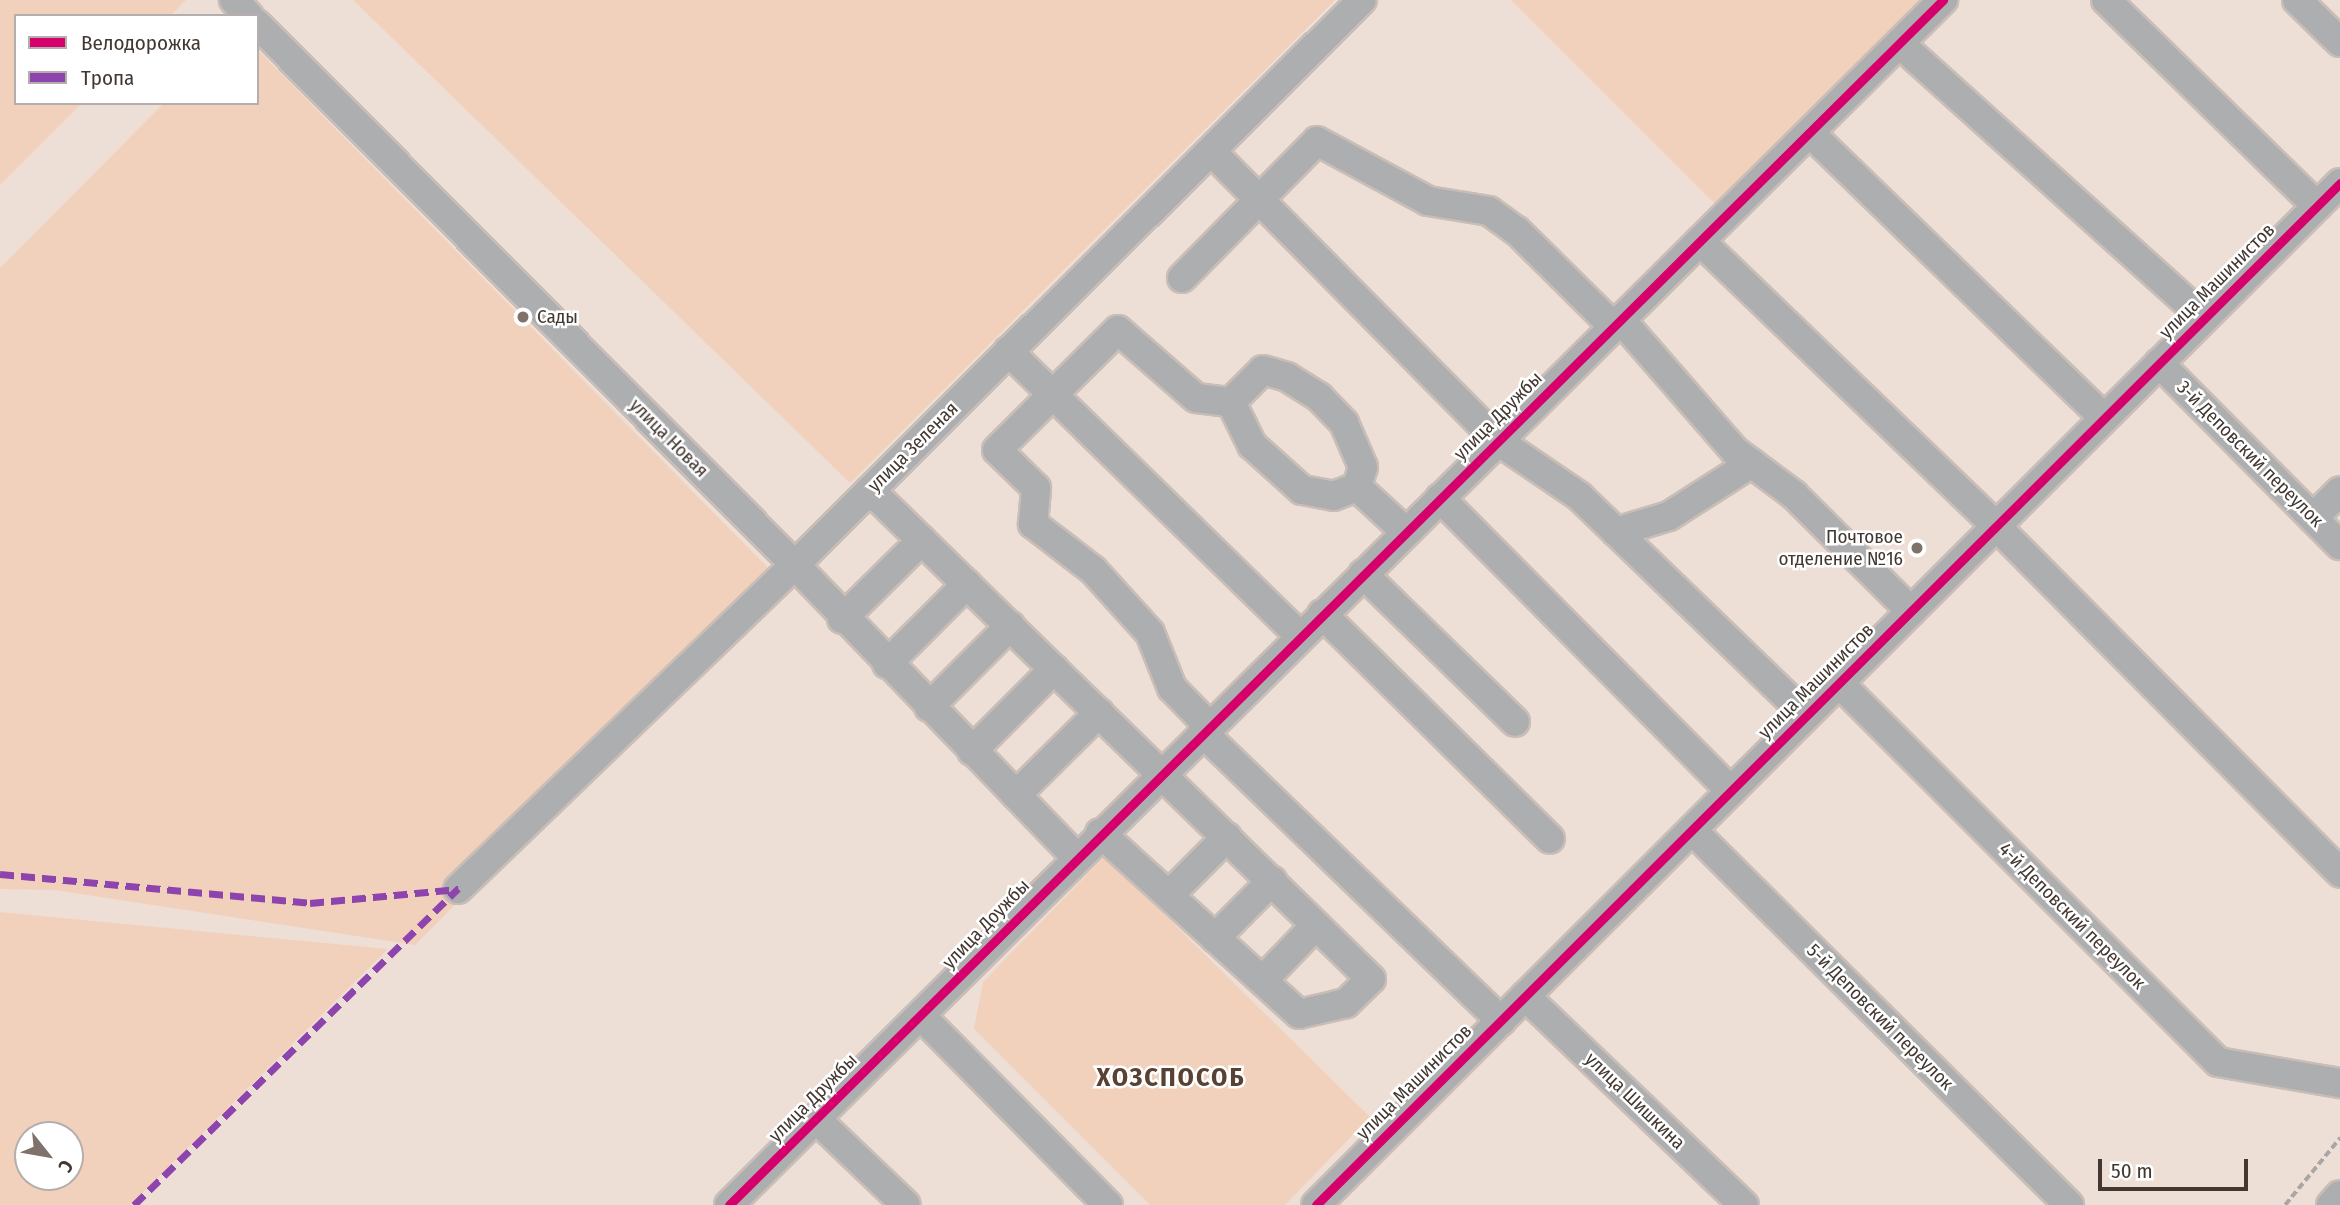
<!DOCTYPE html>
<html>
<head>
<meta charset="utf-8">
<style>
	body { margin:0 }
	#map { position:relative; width:2340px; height:1205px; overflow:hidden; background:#eedfd6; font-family:"Fira Sans Condensed",sans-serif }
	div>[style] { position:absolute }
	.green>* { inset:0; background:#f2d1bc }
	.path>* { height:3.5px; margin-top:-1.75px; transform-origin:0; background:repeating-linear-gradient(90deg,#a9a6a5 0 7px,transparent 0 10.5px) }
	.roads { filter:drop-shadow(2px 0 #c9beb7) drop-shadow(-2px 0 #c9beb7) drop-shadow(0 2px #c9beb7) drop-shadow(0 -2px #c9beb7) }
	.minor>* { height:28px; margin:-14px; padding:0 14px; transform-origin:14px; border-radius:14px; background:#adaeaf }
	.quiet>* { height:7px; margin-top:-3.5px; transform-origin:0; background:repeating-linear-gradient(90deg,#8e44ad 0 14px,transparent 0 21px) }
	.cycleway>* { height:9px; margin:-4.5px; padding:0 4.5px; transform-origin:4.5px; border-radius:4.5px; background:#d6006c }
	.dots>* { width:19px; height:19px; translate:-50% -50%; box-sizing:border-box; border:4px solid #fff; border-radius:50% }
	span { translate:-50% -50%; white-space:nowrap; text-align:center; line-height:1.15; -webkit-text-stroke:5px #fff; paint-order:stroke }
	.street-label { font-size:19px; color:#433831 }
	.poi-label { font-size:19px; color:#433831 }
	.left { translate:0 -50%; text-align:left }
	.right { translate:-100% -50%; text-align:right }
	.district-label { font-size:26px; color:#594234; font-weight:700; letter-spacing:2px }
	.legend { position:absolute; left:14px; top:14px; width:245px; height:91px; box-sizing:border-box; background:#fff; border:2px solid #b4afad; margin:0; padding:9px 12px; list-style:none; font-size:21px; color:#433831 }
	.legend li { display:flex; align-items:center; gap:14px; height:35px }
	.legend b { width:35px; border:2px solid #b4afad }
	.north { position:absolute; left:14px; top:1121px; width:70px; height:70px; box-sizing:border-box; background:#fff; border:2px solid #b4afad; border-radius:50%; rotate:121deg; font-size:19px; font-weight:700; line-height:28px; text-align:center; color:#433831 }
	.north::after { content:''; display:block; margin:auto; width:24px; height:32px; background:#7f726b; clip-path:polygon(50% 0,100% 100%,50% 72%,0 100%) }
	.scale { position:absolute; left:2098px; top:1159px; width:150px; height:32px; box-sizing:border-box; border:4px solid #433831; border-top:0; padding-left:9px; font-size:21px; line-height:24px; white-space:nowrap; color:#433831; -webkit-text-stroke:5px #fff; paint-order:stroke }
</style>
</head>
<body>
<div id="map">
	<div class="green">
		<i style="clip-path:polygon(0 0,186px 0,170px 16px,16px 16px,16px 103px,82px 103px,0 185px)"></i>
		<i style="clip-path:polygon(353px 0,1335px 0,850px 483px)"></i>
		<i style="clip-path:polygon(1511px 0,1922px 0,1717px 206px)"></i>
		<i style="clip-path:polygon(257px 49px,780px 580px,415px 945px,54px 890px,0 889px,0 268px,164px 103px,257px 103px)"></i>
		<i style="clip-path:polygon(1105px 856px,1370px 1117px,1285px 1205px,1150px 1205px,974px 1029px,983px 982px)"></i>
		<i style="clip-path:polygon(evenodd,0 912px,388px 949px,130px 1205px,0 1205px,0 912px,28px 1135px,70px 1135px,70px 1177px,28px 1177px,28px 1135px)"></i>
	</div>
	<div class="path">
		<i style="left:2285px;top:1205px;width:87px;rotate:-50.6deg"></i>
	</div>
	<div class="roads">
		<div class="minor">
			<i style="left:234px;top:0;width:22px;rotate:47deg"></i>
			<i style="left:2106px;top:0;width:295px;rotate:44.3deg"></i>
			<i style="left:2297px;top:0;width:60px;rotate:44.3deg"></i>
			<i style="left:257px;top:24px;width:763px;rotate:45.16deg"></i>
			<i style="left:795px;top:565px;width:405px;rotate:46.1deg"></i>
			<i style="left:1900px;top:44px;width:409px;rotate:42deg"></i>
			<i style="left:1810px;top:133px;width:409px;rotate:44.1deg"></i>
			<i style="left:1211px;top:151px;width:408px;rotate:45.3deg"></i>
			<i style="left:1498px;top:441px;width:98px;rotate:34.2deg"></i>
			<i style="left:1579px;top:496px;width:315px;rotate:44deg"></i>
			<i style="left:1700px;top:241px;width:411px;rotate:43.9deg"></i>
			<i style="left:1996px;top:526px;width:489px;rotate:45.2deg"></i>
			<i style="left:1182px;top:278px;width:192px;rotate:-45.4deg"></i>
			<i style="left:1317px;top:141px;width:126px;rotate:28.4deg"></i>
			<i style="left:1428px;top:201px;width:62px;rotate:9.3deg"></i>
			<i style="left:1489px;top:211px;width:34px;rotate:36deg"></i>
			<i style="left:1517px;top:231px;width:136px;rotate:44.7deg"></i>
			<i style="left:1621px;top:320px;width:174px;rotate:49deg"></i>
			<i style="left:1735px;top:451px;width:74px;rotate:36.7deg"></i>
			<i style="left:1794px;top:495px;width:165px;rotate:44.8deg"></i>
			<i style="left:1008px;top:351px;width:408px;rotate:44.3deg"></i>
			<i style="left:2159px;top:363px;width:257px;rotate:45.2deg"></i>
			<i style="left:1263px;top:370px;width:25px;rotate:16deg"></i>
			<i style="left:1287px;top:377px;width:38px;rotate:32deg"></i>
			<i style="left:1319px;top:397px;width:36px;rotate:46deg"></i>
			<i style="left:1344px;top:423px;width:48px;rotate:66.6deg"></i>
			<i style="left:1363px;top:467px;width:21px;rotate:107deg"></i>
			<i style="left:1357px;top:487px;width:25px;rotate:159deg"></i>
			<i style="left:1334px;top:496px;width:33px;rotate:-169deg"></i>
			<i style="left:1302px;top:490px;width:67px;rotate:-138deg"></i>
			<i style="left:1252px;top:445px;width:48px;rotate:-116deg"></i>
			<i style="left:1231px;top:402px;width:45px;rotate:-45deg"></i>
			<i style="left:1357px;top:487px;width:67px;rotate:42.6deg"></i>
			<i style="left:870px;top:490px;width:700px;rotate:44.31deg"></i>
			<i style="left:1371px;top:979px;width:35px;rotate:136deg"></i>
			<i style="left:1346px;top:1003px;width:48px;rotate:166.8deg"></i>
			<i style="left:1299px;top:1014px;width:269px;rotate:-137.7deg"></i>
			<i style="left:1440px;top:498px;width:413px;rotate:45.2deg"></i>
			<i style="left:2313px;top:518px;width:38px;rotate:-45deg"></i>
			<i style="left:1616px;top:532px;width:55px;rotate:-16.8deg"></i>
			<i style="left:1669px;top:516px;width:98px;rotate:-32.6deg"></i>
			<i style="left:1363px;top:574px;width:212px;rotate:44.2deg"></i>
			<i style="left:1322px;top:614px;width:320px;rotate:44.6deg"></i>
			<i style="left:842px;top:619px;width:112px;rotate:-44.6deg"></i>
			<i style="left:887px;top:664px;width:113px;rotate:-45deg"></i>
			<i style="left:1839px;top:683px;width:536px;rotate:45deg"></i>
			<i style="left:2218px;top:1062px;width:124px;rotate:9.8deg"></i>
			<i style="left:929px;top:707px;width:115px;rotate:-45deg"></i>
			<i style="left:1209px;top:726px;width:53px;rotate:-134.2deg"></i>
			<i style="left:1172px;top:688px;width:59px;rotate:-111.8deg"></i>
			<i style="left:1150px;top:633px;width:85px;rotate:-132.1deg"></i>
			<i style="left:1093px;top:570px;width:76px;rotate:-142.5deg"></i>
			<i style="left:1033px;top:524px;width:36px;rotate:-85deg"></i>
			<i style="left:1036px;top:488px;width:54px;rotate:-135.7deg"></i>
			<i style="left:997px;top:450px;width:170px;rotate:-44.8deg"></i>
			<i style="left:1118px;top:330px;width:103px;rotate:41.1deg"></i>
			<i style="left:1196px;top:398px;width:35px;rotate:7deg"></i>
			<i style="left:1202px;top:732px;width:416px;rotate:44deg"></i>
			<i style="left:972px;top:751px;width:116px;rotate:-45deg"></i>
			<i style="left:1016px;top:795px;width:117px;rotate:-44.7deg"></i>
			<i style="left:1692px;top:830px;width:532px;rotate:44.85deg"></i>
			<i style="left:458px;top:889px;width:467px;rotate:-43.9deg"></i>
			<i style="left:795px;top:565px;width:800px;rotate:-44.9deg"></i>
			<i style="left:1169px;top:895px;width:82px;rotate:-45deg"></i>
			<i style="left:1215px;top:938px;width:81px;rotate:-45deg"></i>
			<i style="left:1263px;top:980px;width:76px;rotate:-46.1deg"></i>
			<i style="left:1525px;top:996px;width:303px;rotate:43.7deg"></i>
			<i style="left:921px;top:1016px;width:266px;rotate:45.3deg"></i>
			<i style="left:816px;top:1119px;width:124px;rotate:43.7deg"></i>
			<i style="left:729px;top:1205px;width:1711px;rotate:-44.79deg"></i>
			<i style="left:1316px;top:1205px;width:1447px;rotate:-44.94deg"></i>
			<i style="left:2331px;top:1205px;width:13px;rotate:-48deg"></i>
		</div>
	</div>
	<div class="quiet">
		<i style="left:0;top:874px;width:311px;rotate:5.3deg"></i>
		<i style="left:310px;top:903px;width:149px;rotate:-5.4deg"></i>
		<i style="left:134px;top:1205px;width:453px;rotate:-44.3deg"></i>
	</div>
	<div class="cycleway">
		<i style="left:729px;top:1205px;width:1711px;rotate:-44.79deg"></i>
		<i style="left:1316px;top:1205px;width:1447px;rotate:-44.94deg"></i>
	</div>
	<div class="dots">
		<i style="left:523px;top:317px;background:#7f726b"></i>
		<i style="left:1917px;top:548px;background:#7f726b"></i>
	</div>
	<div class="street-label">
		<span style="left:2217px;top:281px;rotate:-45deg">улица Машинистов</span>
		<span style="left:1498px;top:416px;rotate:-45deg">улица Дружбы</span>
		<span style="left:669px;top:438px;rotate:45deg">улица Новая</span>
		<span style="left:913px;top:447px;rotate:-45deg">улица Зеленая</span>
		<span style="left:2250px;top:454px;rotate:45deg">3-й Деповский переулок</span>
		<span style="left:1816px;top:681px;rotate:-45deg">улица Машинистов</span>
		<span style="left:2072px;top:916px;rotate:45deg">4-й Деповский переулок</span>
		<span style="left:986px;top:924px;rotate:-46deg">улица Доужбы</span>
		<span style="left:1880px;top:1017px;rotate:45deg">5-й Деповский переулок</span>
		<span style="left:1414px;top:1082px;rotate:-45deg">улица Машинистов</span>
		<span style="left:813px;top:1098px;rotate:-45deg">улица Дружбы</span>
		<span style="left:1635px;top:1101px;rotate:44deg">улица Шишкина</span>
	</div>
	<div class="poi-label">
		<span class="left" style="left:537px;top:317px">Сады</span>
		<span class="right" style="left:1903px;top:548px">Почтовое<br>отделение №16</span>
	</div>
	<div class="district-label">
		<span style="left:1171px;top:1078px">ХОЗСПОСОБ</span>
	</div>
	<ul class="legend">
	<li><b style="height:9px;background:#d6006c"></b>Велодорожка</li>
	<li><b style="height:9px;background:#8e44ad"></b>Тропа</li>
	</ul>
	<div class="north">С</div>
	<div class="scale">50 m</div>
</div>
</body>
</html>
